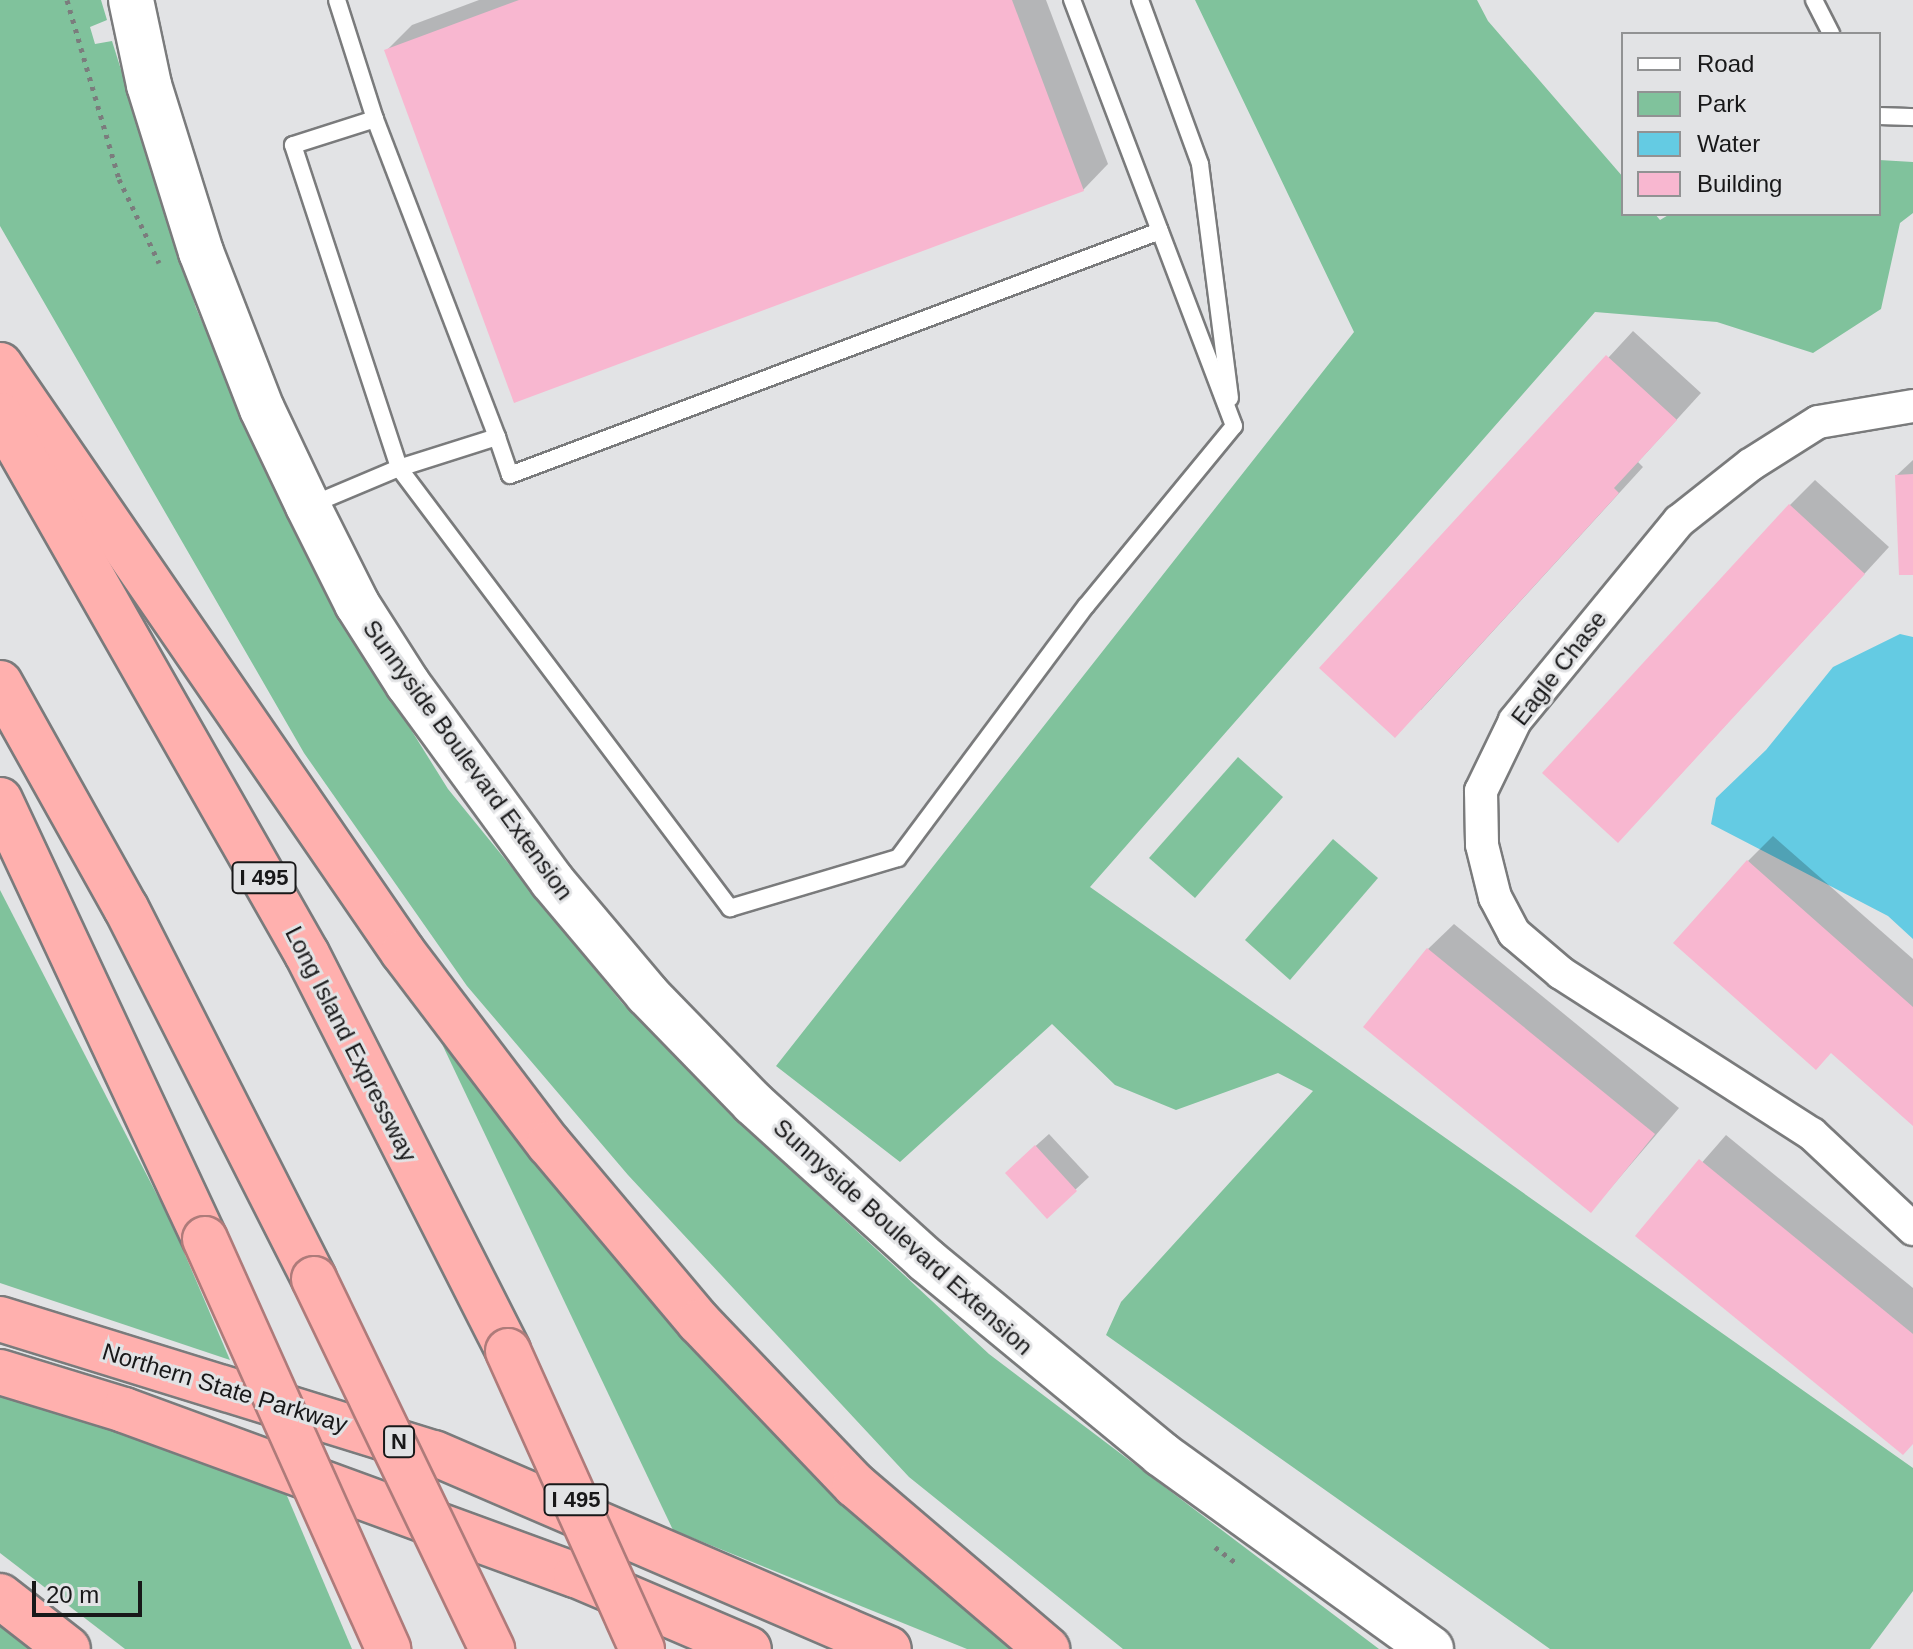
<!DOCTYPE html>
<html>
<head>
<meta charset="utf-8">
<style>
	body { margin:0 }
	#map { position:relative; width:1913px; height:1649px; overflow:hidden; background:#e2e3e5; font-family:Helvetica,sans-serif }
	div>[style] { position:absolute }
	.green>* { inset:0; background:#80c29c }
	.water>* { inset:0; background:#64cbe3 }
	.shadow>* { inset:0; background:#0003 }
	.building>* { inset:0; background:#f8b7d0 }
	.path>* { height:5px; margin-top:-2.5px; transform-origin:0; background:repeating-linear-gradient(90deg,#7b7c7d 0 4px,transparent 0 10px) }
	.roads { filter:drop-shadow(2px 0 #7a7b7c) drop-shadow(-2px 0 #7a7b7c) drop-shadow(0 2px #7a7b7c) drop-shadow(0 -2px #7a7b7c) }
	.service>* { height:16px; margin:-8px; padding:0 8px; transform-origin:8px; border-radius:8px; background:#fff }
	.minor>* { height:32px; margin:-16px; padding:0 16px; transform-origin:16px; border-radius:16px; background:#fff }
	.secondary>* { height:44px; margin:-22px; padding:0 22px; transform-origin:22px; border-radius:22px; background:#fff }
	.motorway>* { height:44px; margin:-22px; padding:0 22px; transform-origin:22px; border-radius:22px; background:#ffb0ae }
	.bridges { filter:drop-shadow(2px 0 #ae7b7a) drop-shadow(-2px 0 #ae7b7a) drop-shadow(0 2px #ae7b7a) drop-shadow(0 -2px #ae7b7a) }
	.motorway-bridge>* { height:44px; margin:-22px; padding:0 22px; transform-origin:22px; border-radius:22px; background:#ffb0ae }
	span { translate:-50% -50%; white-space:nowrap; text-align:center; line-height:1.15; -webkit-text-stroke:6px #e2e3e5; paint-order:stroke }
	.shield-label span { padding:2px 6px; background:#e2e3e5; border:2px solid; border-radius:6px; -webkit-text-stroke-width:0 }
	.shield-label { font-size:22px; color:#181819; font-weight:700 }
	.street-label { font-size:24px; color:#181819 }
	.legend { position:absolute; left:1621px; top:32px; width:260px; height:184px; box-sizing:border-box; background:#e2e3e5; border:2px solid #919293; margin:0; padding:10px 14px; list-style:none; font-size:24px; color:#181819 }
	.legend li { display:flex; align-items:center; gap:16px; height:40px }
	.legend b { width:40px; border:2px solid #919293 }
	.scale { position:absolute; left:32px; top:1581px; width:110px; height:36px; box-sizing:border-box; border:4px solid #181819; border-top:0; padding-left:10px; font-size:24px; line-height:28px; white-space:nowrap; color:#181819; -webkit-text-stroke:6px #e2e3e5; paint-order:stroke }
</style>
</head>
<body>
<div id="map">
	<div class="green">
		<i style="clip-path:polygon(0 0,101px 0,107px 20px,90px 27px,95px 44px,112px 41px,196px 308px,284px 511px,350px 632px,448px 789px,622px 1003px,762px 1143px,989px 1354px,1379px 1649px,1123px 1649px,909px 1477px,628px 1175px,467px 986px,304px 753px,0 226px)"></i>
		<i style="clip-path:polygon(1195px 0,1477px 0,1488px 21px,1623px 177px,1623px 214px,1655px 214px,1660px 220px,1670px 214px,1879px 214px,1879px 160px,1913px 162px,1913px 213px,1900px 223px,1881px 309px,1813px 353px,1717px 322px,1595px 312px,1090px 887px,1913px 1468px,1913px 1591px,1870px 1649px,1550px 1649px,1106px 1335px,1121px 1302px,1313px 1091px,1278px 1073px,1176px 1110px,1115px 1085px,1052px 1024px,900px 1162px,776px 1066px,1354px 332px)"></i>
		<i style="clip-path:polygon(1238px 757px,1283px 797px,1195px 898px,1149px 858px)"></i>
		<i style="clip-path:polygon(1333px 839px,1378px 878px,1290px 980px,1245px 940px)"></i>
		<i style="clip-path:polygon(0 890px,172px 1224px,230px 1360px,0 1283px)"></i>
		<i style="clip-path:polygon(423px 1004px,1027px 1649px,967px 1649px,673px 1530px)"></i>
		<i style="clip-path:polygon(0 1395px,282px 1484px,352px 1649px,125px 1649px,0 1553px)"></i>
		<i style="clip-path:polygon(0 1620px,34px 1649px,0 1649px)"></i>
	</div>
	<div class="water">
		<i style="clip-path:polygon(1900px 634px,1913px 637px,1913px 939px,1888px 916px,1711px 824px,1716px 798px,1766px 750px,1833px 667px)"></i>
	</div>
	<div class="shadow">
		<i style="clip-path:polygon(479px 0,1046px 0,1108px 164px,1083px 190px,387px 50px,412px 25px)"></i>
		<i style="clip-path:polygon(1633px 331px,1701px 393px,1638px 462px,1643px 467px,1421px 710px,1322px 668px)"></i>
		<i style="clip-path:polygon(1913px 460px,1913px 573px,1897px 475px)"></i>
		<i style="clip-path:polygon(1815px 480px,1889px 547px,1643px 815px,1790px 505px)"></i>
		<i style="clip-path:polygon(1773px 836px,1913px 959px,1913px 1123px,1748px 861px)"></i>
		<i style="clip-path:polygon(1454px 924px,1679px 1108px,1591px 1211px,1428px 949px)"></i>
		<i style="clip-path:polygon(1049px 1134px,1089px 1177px,1047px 1216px,1020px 1160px)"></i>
		<i style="clip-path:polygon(1726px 1135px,1913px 1288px,1913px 1443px,1638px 1236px)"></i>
	</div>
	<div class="building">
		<i style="clip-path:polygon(519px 0,1012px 0,1084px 191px,514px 403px,384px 50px)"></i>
		<i style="clip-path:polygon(1606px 355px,1677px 420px,1614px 488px,1619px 493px,1395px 738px,1319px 668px)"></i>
		<i style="clip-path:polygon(1913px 474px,1913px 575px,1899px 575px,1895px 475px)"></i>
		<i style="clip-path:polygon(1789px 504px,1865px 574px,1618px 843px,1542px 773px)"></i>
		<i style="clip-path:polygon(1747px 860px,1913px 1007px,1913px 1126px,1831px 1053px,1816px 1070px,1673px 943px)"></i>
		<i style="clip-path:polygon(1427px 948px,1655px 1134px,1591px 1213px,1363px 1027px)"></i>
		<i style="clip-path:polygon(1035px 1145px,1077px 1191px,1047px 1219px,1005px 1173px)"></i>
		<i style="clip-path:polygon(1699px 1159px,1913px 1334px,1913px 1444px,1903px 1455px,1635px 1236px)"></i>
	</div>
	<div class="path">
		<i style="left:67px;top:0;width:186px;rotate:73.8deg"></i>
		<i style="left:119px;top:179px;width:93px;rotate:64.5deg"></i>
		<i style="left:1215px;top:1547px;width:26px;rotate:37deg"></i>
	</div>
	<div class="roads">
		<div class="service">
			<i style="left:337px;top:0;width:125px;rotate:72.3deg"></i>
			<i style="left:375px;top:119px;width:86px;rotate:162.4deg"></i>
			<i style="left:293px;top:145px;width:340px;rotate:71.8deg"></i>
			<i style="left:399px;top:468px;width:551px;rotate:53.05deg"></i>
			<i style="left:730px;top:908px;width:175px;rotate:-16.6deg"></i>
			<i style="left:898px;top:858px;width:314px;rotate:-53.3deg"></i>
			<i style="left:1086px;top:606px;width:233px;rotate:-50.6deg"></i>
			<i style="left:1234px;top:426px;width:456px;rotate:-110.8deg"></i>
			<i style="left:1140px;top:0;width:175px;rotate:69.9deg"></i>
			<i style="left:1200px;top:164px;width:236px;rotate:82.7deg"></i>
			<i style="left:1814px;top:0;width:38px;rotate:63deg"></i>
			<i style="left:1879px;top:116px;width:34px;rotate:2deg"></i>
			<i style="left:497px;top:437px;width:40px;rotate:71.1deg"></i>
			<i style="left:510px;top:475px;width:694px;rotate:-20.58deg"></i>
			<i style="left:311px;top:505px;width:95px;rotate:-22.8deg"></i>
			<i style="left:399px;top:468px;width:103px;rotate:-17.6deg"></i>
			<i style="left:497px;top:437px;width:341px;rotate:-111deg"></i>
		</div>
		<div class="minor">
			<i style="left:1913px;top:406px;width:96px;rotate:170.4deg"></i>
			<i style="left:1818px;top:422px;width:80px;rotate:147.7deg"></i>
			<i style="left:1750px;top:465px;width:90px;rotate:141.7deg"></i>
			<i style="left:1679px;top:521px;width:259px;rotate:129.4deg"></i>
			<i style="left:1515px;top:721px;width:78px;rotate:115.9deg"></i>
			<i style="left:1481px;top:791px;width:54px;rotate:88.9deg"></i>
			<i style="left:1482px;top:845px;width:54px;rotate:76deg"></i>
			<i style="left:1495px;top:897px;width:41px;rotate:62.2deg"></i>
			<i style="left:1514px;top:933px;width:62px;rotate:40.4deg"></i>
			<i style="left:1561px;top:973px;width:298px;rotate:32.7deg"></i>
			<i style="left:1812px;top:1134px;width:139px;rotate:43.2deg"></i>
		</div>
		<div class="secondary">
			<i style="left:131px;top:0;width:87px;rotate:78deg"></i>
			<i style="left:149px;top:85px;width:175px;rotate:72.7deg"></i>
			<i style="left:201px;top:252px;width:168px;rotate:68.8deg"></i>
			<i style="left:262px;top:409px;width:107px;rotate:64.6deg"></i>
			<i style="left:308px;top:506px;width:110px;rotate:63.4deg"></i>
			<i style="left:357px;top:604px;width:95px;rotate:57.5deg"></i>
			<i style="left:408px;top:684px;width:244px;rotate:53.8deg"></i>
			<i style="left:552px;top:881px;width:148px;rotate:49.9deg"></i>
			<i style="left:647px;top:994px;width:152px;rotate:45.8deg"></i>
			<i style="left:753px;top:1103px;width:234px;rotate:42.2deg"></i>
			<i style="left:926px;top:1260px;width:305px;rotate:39.5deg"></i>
			<i style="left:1161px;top:1454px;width:333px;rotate:35.8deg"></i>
		</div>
		<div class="motorway">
			<i style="left:0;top:365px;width:712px;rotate:55.53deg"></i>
			<i style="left:403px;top:952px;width:241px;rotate:52.8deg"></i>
			<i style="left:549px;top:1144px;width:233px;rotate:49.9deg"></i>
			<i style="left:699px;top:1322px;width:226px;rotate:46.3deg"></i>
			<i style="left:855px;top:1485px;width:253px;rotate:40.5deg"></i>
			<i style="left:0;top:415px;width:620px;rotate:60.34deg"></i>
			<i style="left:307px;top:954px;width:445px;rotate:63.1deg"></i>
			<i style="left:0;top:683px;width:258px;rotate:60.8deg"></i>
			<i style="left:126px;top:908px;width:416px;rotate:63.1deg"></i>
			<i style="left:0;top:800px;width:485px;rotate:65deg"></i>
			<i style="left:0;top:1319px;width:454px;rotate:17.2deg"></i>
			<i style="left:434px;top:1453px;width:495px;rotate:23.3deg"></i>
			<i style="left:0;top:1372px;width:130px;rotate:17deg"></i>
			<i style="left:124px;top:1410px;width:481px;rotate:20.1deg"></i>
			<i style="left:576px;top:1575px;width:188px;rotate:23.2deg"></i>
			<i style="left:0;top:1596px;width:86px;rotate:37.9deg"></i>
		</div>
	</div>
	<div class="bridges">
		<div class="motorway-bridge">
			<i style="left:205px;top:1239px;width:449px;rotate:65.9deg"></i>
			<i style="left:314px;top:1279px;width:411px;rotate:64.3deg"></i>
			<i style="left:508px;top:1351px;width:327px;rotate:65.8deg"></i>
		</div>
	</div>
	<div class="shield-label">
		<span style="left:264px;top:878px">I 495</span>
		<span style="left:399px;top:1442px">N</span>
		<span style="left:576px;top:1500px">I 495</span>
	</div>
	<div class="street-label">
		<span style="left:1559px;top:668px;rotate:-52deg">Eagle Chase</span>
		<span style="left:468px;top:760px;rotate:54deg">Sunnyside Boulevard Extension</span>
		<span style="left:351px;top:1044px;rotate:63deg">Long Island Expressway</span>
		<span style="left:903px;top:1237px;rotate:42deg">Sunnyside Boulevard Extension</span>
		<span style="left:225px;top:1388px;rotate:17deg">Northern State Parkway</span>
	</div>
	<ul class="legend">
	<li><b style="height:10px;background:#fff"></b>Road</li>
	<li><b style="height:22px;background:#80c29c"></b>Park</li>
	<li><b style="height:22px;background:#64cbe3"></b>Water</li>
	<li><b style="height:22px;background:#f8b7d0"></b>Building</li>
	</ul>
	<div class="scale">20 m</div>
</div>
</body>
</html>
